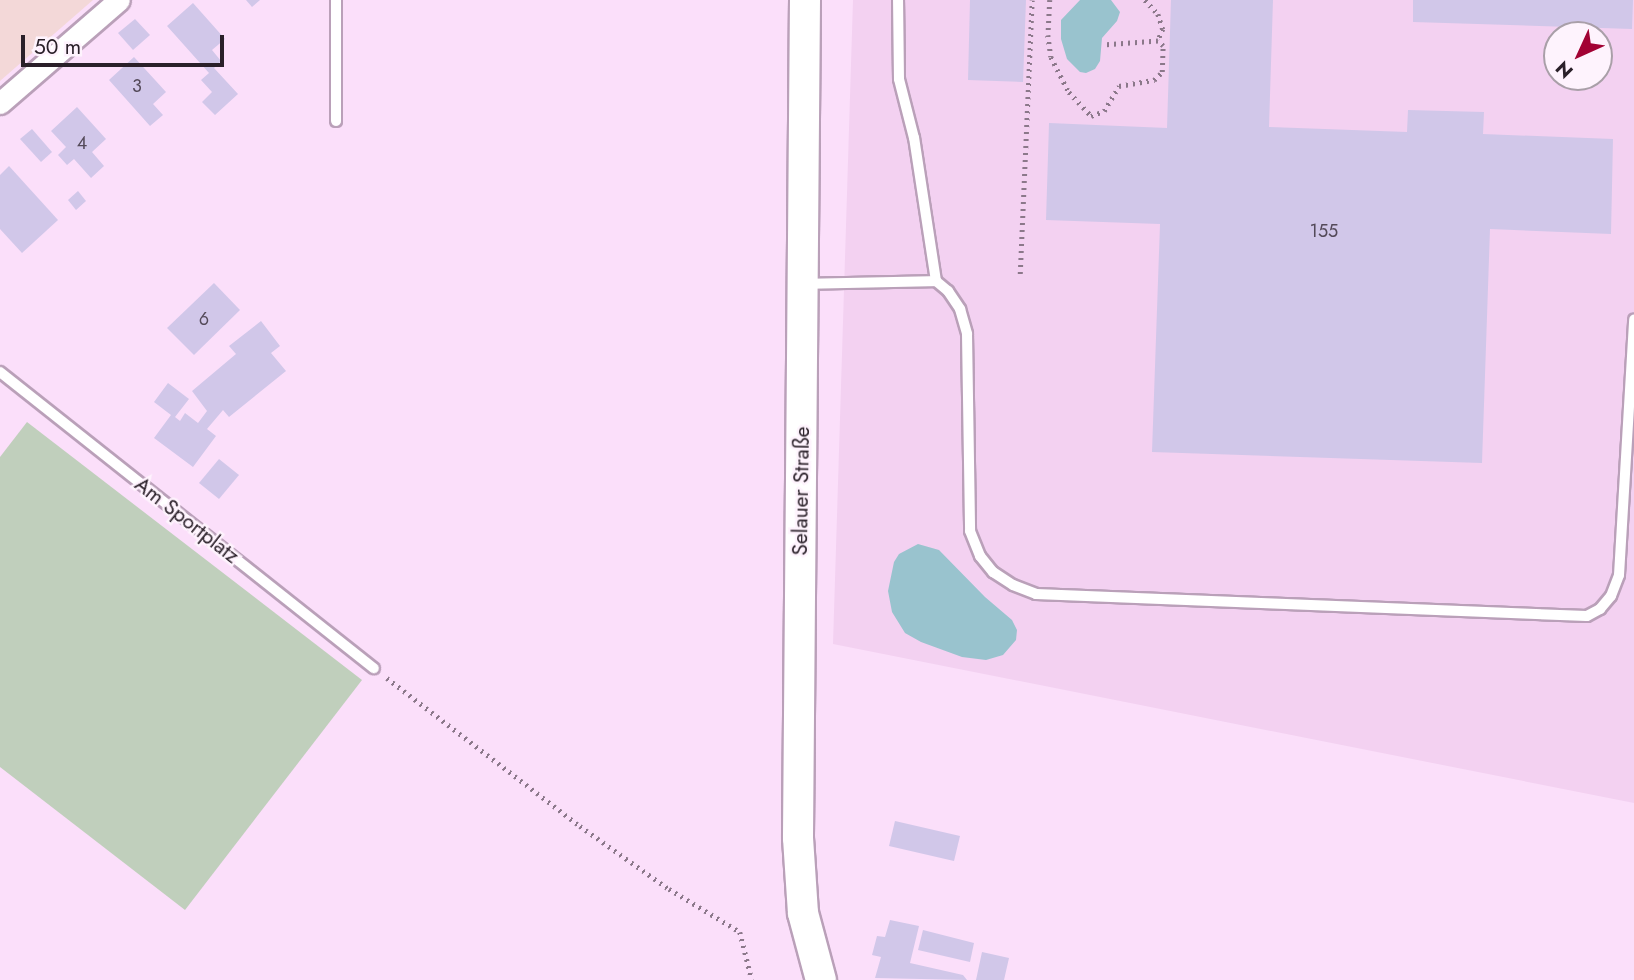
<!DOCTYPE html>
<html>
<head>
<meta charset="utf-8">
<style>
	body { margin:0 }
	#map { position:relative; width:1634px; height:980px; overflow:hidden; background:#fbdffa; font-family:Jost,sans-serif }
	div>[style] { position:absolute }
	.commercial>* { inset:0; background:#f3d8d8 }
	.built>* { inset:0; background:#f3d1f1 }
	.green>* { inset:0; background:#c0cfbc }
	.water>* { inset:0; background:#99c3ce }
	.building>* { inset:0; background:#d1c7e9 }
	.path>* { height:4.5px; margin-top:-2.25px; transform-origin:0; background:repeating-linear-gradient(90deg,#8b788a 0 2px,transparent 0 7px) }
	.roads { filter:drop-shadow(2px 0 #baa0b9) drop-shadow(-2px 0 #baa0b9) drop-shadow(0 2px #baa0b9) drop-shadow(0 -2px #baa0b9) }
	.service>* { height:10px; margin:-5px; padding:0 5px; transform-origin:5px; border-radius:5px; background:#fff }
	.minor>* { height:21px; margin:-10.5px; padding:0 10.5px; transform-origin:10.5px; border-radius:10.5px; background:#fff }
	.secondary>* { height:30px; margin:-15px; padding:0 15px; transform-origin:15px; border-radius:15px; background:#fff }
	span { translate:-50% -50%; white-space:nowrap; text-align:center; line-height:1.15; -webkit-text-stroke:5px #fef3fd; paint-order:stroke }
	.number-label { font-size:18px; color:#544a59 }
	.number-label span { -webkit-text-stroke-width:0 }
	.street-label { font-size:21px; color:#2a2029 }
	.north { position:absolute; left:1543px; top:21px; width:70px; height:70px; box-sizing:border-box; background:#fef3fd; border:2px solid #a99fa8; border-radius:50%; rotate:225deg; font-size:19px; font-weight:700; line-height:28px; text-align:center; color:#2a2029 }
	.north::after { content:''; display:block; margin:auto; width:24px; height:32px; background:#a20234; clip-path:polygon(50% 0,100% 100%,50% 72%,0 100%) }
	.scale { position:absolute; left:21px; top:35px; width:203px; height:32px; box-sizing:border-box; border:4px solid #2a2029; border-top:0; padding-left:9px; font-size:21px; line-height:24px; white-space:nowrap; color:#2a2029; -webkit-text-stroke:5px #fef3fd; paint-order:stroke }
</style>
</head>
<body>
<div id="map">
	<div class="commercial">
		<i style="clip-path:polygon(0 0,93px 0,0 81px)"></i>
	</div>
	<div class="built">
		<i style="clip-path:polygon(evenodd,853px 0,1634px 0,1634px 803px,833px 644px,853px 0,1557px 35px,1599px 35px,1599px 77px,1557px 77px,1557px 35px)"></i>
	</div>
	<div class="green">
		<i style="clip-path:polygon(27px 422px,362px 680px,185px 910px,0 767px,0 457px)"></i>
	</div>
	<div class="water">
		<i style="clip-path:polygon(1080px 0,1111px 0,1120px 12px,1117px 21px,1102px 38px,1100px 61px,1095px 69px,1086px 73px,1080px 72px,1067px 59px,1061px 39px,1061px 20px)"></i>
		<i style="clip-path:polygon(918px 544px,939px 550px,985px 597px,1012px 620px,1017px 630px,1016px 640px,1003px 655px,986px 660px,962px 657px,921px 642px,905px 633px,892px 612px,888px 591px,894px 562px,899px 554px)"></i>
	</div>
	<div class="building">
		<i style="clip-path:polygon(246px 0,260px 0,252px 7px)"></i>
		<i style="clip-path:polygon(970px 0,1026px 0,1023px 82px,968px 80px)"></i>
		<i style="clip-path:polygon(1171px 0,1273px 0,1269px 127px,1407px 132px,1408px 110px,1484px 112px,1483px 134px,1613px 139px,1611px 234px,1490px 229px,1482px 463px,1152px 452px,1160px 224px,1046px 220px,1049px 123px,1167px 128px)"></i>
		<i style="clip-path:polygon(1413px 0,1633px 0,1632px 29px,1413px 22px)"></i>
		<i style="clip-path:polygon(193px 3px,225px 39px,212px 50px,221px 61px,214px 68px,238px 94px,215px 115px,202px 102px,212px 92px,201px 80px,209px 73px,167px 26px)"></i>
		<i style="clip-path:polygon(135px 19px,150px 35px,133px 50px,118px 33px)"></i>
		<i style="clip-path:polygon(134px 57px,166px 92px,153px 104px,163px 115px,150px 126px,109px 80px)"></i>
		<i style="clip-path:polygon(77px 107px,106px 139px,92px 152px,104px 166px,91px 178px,74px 159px,67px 165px,58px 155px,66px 147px,51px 131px)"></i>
		<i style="clip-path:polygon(32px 129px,52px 152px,41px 162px,20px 139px)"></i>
		<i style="clip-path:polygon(9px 166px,58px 220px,22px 253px,0 229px,0 175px)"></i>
		<i style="clip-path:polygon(78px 191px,86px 201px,76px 210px,68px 200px)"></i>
		<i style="clip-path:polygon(214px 283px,240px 310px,194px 355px,167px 328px)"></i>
		<i style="clip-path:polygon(261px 321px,280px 346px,271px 353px,286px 371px,229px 417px,223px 410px,207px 429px,216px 436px,193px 467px,154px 438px,171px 415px,154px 402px,168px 383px,189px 399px,175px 417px,180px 421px,185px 413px,198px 423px,207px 411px,192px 391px,236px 354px,229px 346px)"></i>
		<i style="clip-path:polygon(219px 459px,239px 475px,219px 499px,199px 483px)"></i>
		<i style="clip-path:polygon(895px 821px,960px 836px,954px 861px,889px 846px)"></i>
		<i style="clip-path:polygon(890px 920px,919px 926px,910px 963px,963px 975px,967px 980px,875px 978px,881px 957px,872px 955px,877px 936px,885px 937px)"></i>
		<i style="clip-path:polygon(923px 930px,974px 943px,970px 962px,918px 950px)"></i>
		<i style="clip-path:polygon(982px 952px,1009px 958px,1004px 980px,976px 980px)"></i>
	</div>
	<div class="path">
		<i style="left:1050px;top:0;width:35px;rotate:93deg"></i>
		<i style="left:1048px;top:35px;width:22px;rotate:82deg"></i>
		<i style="left:1051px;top:57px;width:39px;rotate:63deg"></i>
		<i style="left:1069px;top:92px;width:33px;rotate:47deg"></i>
		<i style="left:1091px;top:116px;width:14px;rotate:-21deg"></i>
		<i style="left:1104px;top:111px;width:29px;rotate:-59deg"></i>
		<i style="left:1119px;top:86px;width:36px;rotate:-10deg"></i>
		<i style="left:1154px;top:80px;width:11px;rotate:-45deg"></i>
		<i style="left:1162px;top:72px;width:26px;rotate:-88deg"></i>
		<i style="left:1163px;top:46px;width:7px;rotate:-135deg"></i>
		<i style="left:1158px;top:41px;width:55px;rotate:175.8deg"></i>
		<i style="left:1145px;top:0;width:19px;rotate:47deg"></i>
		<i style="left:1158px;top:14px;width:16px;rotate:72deg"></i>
		<i style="left:1163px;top:29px;width:13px;rotate:113deg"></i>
		<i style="left:1020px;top:274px;width:274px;rotate:-87.5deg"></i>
		<i style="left:387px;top:678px;width:243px;rotate:37.5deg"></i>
		<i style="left:580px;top:826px;width:109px;rotate:35.3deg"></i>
		<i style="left:669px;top:889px;width:83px;rotate:31.2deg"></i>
		<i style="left:740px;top:932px;width:49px;rotate:76deg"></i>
	</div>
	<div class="roads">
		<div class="service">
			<i style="left:336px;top:0;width:121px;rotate:90deg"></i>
			<i style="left:936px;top:281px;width:16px;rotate:40deg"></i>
			<i style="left:948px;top:291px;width:22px;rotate:56deg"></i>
			<i style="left:960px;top:309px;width:26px;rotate:74deg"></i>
			<i style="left:967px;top:334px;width:197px;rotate:89.1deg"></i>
			<i style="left:970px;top:531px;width:27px;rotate:68deg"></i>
			<i style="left:980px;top:556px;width:21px;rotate:51deg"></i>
			<i style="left:993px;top:572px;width:24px;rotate:33deg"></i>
			<i style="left:1013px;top:585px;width:25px;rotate:21deg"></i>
			<i style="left:1036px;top:594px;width:551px;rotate:2.29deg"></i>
			<i style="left:1587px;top:616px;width:15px;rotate:-28deg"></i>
			<i style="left:1600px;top:609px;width:17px;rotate:-50deg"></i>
			<i style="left:1611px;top:596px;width:22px;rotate:-69deg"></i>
			<i style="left:1619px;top:575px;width:256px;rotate:-86.6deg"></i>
			<i style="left:804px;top:284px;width:132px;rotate:-1.3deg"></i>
			<i style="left:936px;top:281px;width:145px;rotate:-98.7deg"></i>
			<i style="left:914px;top:138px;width:61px;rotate:-104.3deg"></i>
			<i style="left:899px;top:79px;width:79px;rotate:-90.7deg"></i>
			<i style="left:0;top:372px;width:477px;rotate:38.4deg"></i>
		</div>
		<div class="minor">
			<i style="left:0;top:103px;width:157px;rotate:-40.9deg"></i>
		</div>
		<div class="secondary">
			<i style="left:805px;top:0;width:838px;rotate:90.48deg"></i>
			<i style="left:798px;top:838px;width:75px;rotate:86.2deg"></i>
			<i style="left:803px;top:913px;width:69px;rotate:75deg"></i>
		</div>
	</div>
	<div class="number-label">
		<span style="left:137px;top:86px">3</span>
		<span style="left:82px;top:143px">4</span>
		<span style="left:1324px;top:231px">155</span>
		<span style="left:204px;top:319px">6</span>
	</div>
	<div class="street-label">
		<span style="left:801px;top:491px;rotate:-89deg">Selauer Straße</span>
		<span style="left:187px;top:520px;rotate:38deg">Am Sportplatz</span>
	</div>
	<div class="north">N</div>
	<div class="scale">50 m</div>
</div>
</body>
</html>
